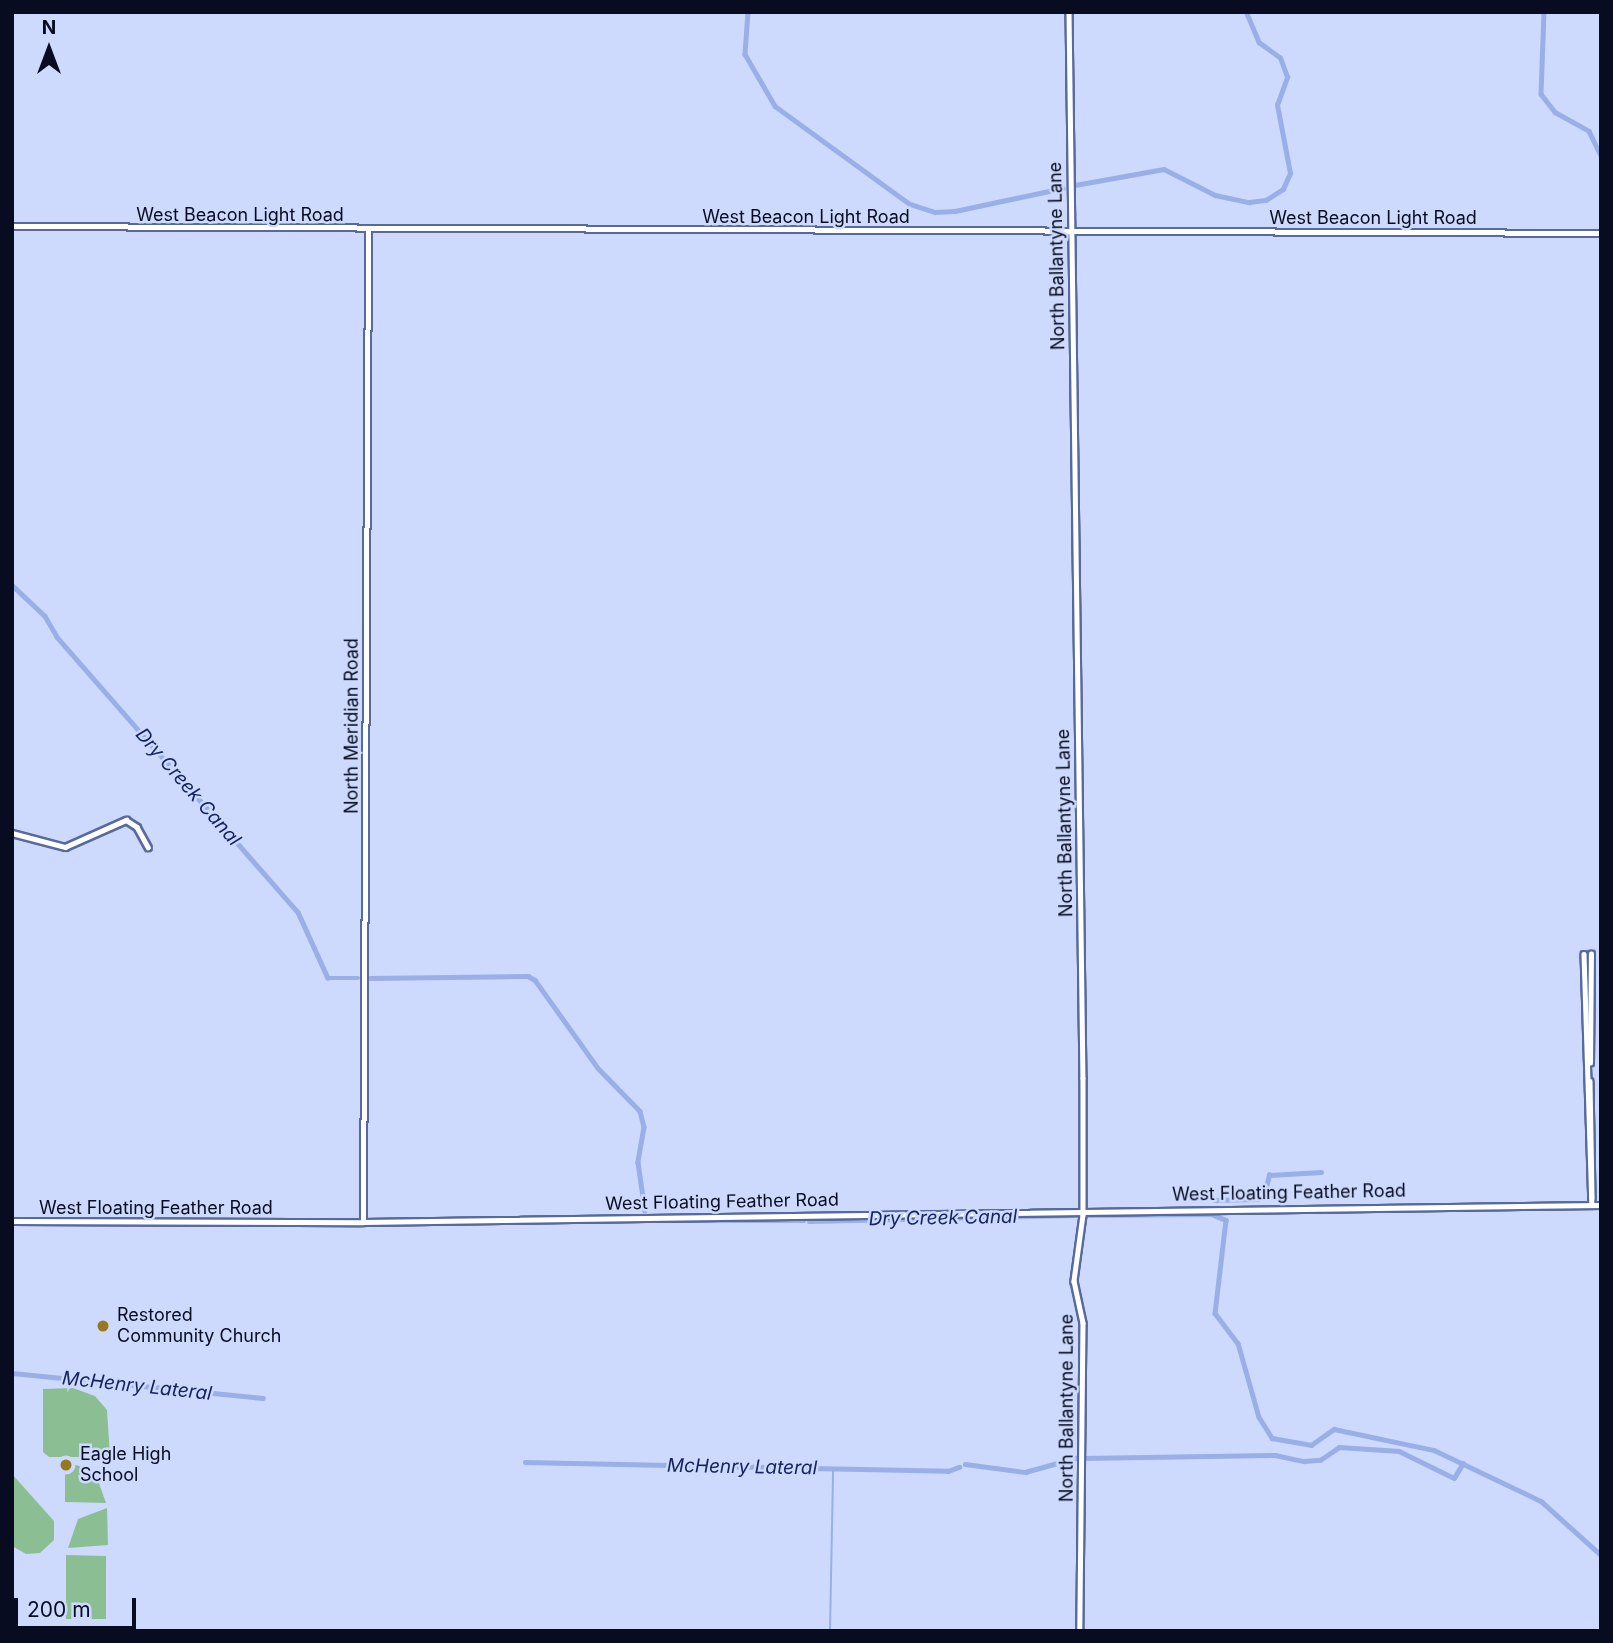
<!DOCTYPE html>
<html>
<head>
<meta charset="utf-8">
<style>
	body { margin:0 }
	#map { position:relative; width:1613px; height:1643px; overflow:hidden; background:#cddafd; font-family:Inter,sans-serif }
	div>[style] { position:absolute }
	.green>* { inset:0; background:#8bbf93 }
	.stream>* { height:2px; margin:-1px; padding:0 1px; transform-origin:1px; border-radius:1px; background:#9aafe7 }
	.canal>* { height:4.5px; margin:-2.25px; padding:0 2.25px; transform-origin:2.25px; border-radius:2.25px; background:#9aafe7 }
	.roads { filter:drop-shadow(2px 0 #586a9d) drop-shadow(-2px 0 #586a9d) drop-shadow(0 2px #586a9d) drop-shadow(0 -2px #586a9d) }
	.secondary>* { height:4.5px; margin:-2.25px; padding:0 2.25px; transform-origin:2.25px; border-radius:2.25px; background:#fff }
	.dots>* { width:19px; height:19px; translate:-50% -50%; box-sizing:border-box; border:4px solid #cddafd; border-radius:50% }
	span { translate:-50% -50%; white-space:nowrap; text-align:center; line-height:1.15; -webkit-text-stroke:5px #cddafd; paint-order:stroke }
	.street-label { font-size:18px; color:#070c20 }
	.poi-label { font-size:18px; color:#070c20 }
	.left { translate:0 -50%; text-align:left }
	.water-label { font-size:19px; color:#152363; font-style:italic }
	.frame { position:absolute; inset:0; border:14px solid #070c20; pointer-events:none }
	.north { position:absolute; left:14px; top:14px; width:70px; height:70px; -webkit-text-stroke:5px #cddafd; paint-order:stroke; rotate:0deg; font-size:19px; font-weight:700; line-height:28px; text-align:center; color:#070c20 }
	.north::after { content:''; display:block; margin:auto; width:24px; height:32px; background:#070c20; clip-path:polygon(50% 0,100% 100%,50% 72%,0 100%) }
	.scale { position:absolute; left:14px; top:1598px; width:122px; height:32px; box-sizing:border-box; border:4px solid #070c20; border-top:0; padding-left:9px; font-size:21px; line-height:24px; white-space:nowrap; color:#070c20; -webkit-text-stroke:5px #cddafd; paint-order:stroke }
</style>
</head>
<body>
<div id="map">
	<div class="green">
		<i style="clip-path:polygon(73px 1388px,95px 1396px,107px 1410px,110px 1457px,49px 1457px,43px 1452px,43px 1389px)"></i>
		<i style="clip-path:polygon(65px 1461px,95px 1472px,106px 1503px,65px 1502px)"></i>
		<i style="clip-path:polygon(12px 1474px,54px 1521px,54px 1540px,40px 1553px,26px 1554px,12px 1546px)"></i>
		<i style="clip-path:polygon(107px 1508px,108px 1545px,68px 1548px,78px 1519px)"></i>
		<i style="clip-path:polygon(66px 1555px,106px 1556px,106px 1619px,66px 1619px)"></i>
	</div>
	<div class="stream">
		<i style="left:830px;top:1631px;width:162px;rotate:-88.9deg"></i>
	</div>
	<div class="canal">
		<i style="left:748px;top:12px;width:42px;rotate:94.1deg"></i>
		<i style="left:745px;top:54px;width:60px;rotate:60deg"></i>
		<i style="left:775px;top:106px;width:167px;rotate:36deg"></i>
		<i style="left:910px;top:204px;width:26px;rotate:18deg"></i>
		<i style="left:935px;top:212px;width:20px;rotate:-3deg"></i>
		<i style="left:955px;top:211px;width:110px;rotate:-12deg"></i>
		<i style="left:1544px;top:12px;width:82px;rotate:92.1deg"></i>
		<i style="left:1541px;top:94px;width:23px;rotate:52deg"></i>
		<i style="left:1555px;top:112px;width:39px;rotate:29deg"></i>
		<i style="left:1589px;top:131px;width:28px;rotate:64deg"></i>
		<i style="left:1075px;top:185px;width:90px;rotate:-10.2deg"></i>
		<i style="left:1164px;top:169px;width:57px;rotate:27deg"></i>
		<i style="left:1215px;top:195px;width:35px;rotate:12deg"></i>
		<i style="left:1249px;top:202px;width:17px;rotate:-7deg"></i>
		<i style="left:1266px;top:200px;width:20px;rotate:-33deg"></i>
		<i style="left:1283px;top:189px;width:17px;rotate:-66deg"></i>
		<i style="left:1290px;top:173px;width:69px;rotate:-100.8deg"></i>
		<i style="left:1277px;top:105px;width:30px;rotate:-70deg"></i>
		<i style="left:1287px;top:77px;width:20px;rotate:-110deg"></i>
		<i style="left:1280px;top:58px;width:26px;rotate:-144deg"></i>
		<i style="left:1259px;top:43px;width:34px;rotate:-113deg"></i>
		<i style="left:12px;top:585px;width:45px;rotate:43.2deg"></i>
		<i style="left:45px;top:616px;width:24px;rotate:60deg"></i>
		<i style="left:57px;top:637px;width:366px;rotate:48.8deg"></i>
		<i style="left:298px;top:912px;width:72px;rotate:65.6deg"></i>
		<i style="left:328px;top:978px;width:30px"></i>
		<i style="left:370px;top:978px;width:158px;rotate:-0.7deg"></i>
		<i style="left:528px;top:976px;width:8px;rotate:30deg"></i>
		<i style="left:535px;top:980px;width:108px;rotate:54.4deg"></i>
		<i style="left:598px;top:1068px;width:60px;rotate:45.7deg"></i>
		<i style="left:640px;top:1111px;width:16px;rotate:76deg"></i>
		<i style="left:644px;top:1127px;width:36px;rotate:100deg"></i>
		<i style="left:638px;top:1162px;width:49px;rotate:81.9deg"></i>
		<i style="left:1214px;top:1200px;width:44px;rotate:-1.3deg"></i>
		<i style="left:1258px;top:1199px;width:7px;rotate:-34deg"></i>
		<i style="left:1264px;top:1195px;width:21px;rotate:-76deg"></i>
		<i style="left:1269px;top:1175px;width:52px;rotate:-3.3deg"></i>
		<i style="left:1089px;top:1215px;width:122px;rotate:-0.5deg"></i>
		<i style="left:1211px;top:1214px;width:16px;rotate:22deg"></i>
		<i style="left:1226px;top:1220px;width:94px;rotate:96.7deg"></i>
		<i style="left:1215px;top:1313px;width:38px;rotate:53deg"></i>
		<i style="left:1238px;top:1343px;width:77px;rotate:74.2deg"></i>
		<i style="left:1259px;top:1417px;width:25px;rotate:58deg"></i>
		<i style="left:1272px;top:1438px;width:40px;rotate:10deg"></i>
		<i style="left:1311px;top:1445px;width:28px;rotate:-35deg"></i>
		<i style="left:1334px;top:1429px;width:102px;rotate:11.9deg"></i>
		<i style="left:1434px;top:1450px;width:119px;rotate:25.5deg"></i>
		<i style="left:1541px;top:1501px;width:81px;rotate:42deg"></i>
		<i style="left:648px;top:1221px;width:156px"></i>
		<i style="left:809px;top:1221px;width:268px;rotate:-1.3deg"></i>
		<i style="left:12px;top:1373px;width:252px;rotate:5.7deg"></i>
		<i style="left:1083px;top:1458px;width:192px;rotate:-0.9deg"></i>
		<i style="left:1275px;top:1455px;width:30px;rotate:12deg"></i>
		<i style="left:1304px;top:1461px;width:16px;rotate:-4deg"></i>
		<i style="left:1320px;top:1460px;width:23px;rotate:-34deg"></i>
		<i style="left:1339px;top:1447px;width:60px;rotate:3.8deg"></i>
		<i style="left:1399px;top:1451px;width:61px;rotate:26.1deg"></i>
		<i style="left:1454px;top:1478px;width:17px;rotate:-59deg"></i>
		<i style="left:525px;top:1462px;width:423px;rotate:1.2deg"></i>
		<i style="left:948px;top:1471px;width:12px;rotate:-20deg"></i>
		<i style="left:965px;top:1464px;width:61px;rotate:7.6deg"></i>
		<i style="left:1025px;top:1472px;width:53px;rotate:-15.4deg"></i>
	</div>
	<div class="roads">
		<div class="secondary">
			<i style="left:1069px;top:12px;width:1066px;rotate:89.25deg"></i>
			<i style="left:1083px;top:1078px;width:137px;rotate:90deg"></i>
			<i style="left:1083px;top:1215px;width:67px;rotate:97.8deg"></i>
			<i style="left:1074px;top:1281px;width:43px;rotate:77.9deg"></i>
			<i style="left:1083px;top:1323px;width:308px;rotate:90.6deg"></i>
			<i style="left:12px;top:226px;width:1589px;rotate:0.25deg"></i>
			<i style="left:12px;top:833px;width:55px;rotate:14.8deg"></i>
			<i style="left:65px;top:847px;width:67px;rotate:-23.9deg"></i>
			<i style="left:126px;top:820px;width:13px;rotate:32deg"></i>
			<i style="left:137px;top:827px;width:23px;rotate:61deg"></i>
			<i style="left:1584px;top:954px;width:251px;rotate:88.2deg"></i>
			<i style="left:1590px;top:1063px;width:109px;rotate:-89.5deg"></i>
			<i style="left:1590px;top:1081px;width:117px;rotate:89deg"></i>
			<i style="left:12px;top:1221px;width:351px;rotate:0.2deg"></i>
			<i style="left:363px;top:1222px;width:1238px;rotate:-0.79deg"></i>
			<i style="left:363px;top:1222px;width:992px;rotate:-89.71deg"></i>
		</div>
	</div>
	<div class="dots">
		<i style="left:103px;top:1326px;background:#967820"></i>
		<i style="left:66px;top:1465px;background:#967820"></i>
	</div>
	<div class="street-label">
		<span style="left:240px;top:215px">West Beacon Light Road</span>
		<span style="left:806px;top:217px">West Beacon Light Road</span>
		<span style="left:1373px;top:218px">West Beacon Light Road</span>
		<span style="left:1057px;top:256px;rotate:-91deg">North Ballantyne Lane</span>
		<span style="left:352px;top:726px;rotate:-90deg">North Meridian Road</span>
		<span style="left:1065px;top:823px;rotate:-91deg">North Ballantyne Lane</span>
		<span style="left:1289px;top:1193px;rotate:-1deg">West Floating Feather Road</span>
		<span style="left:722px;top:1202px;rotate:-1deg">West Floating Feather Road</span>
		<span style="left:156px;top:1208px">West Floating Feather Road</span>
		<span style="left:1067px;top:1408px;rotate:-90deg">North Ballantyne Lane</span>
	</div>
	<div class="poi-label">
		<span class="left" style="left:117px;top:1326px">Restored<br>Community Church</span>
		<span class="left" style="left:80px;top:1465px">Eagle High<br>School</span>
	</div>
	<div class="water-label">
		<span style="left:188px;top:787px;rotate:49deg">Dry Creek Canal</span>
		<span style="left:943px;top:1218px;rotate:-1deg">Dry Creek Canal</span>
		<span style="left:137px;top:1386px;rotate:6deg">McHenry Lateral</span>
		<span style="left:742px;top:1467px;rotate:1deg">McHenry Lateral</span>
	</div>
	<div class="frame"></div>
	<div class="north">N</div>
	<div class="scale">200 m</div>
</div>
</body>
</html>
